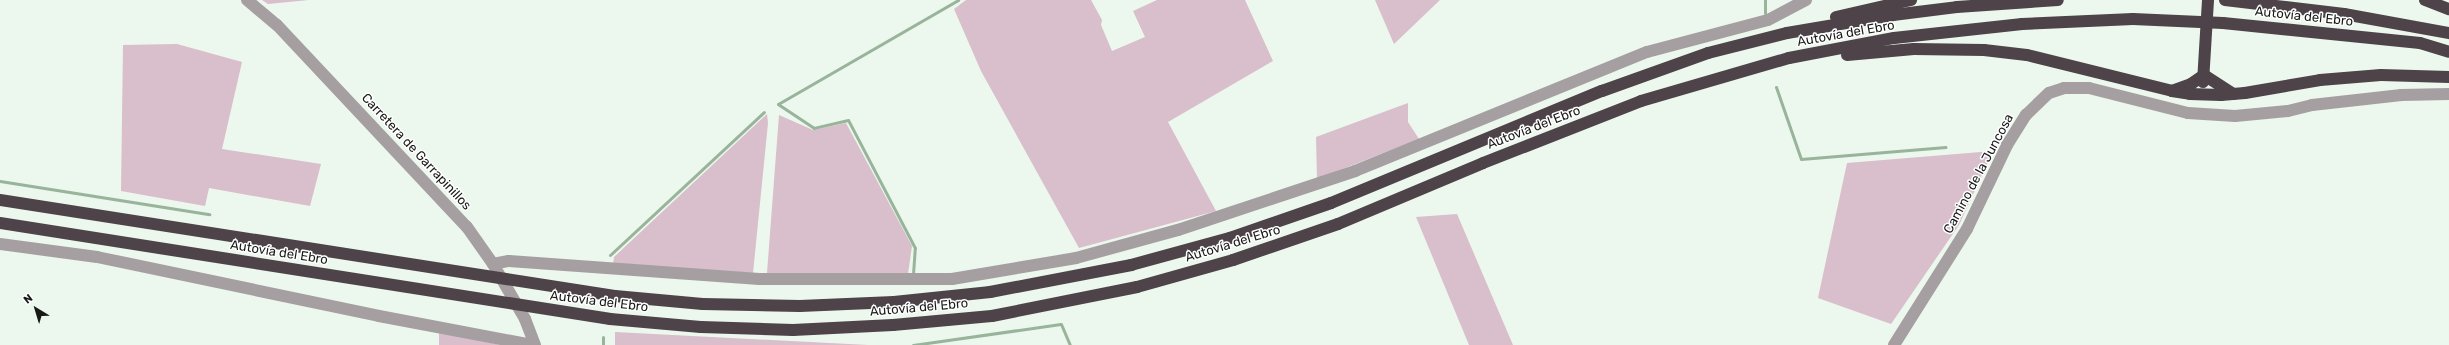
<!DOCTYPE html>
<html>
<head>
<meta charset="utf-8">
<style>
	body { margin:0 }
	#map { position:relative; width:2449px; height:345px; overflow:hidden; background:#ecf7ed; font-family:Rubik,sans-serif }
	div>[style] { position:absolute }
	.green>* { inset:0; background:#d9becb }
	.stream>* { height:3px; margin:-1.5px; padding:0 1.5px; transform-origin:1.5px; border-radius:1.5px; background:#98b49b }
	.street>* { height:12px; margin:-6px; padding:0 6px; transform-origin:6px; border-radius:6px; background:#a59fa2 }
	.highway>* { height:12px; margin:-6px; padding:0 6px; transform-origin:6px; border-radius:6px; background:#4d4348 }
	span { translate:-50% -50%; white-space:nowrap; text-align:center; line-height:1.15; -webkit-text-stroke:3px #fff; paint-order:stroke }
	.street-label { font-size:13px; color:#171a17 }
	.north { position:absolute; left:16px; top:289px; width:40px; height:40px; -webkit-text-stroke:3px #fff; paint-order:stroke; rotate:322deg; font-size:11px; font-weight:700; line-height:16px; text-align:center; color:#171a17 }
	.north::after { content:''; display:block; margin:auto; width:14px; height:18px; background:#171a17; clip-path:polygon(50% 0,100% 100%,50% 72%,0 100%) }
</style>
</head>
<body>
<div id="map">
	<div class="green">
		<i style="clip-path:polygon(262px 0,309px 0,268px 4px)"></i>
		<i style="clip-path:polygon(966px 0,1091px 0,1102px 20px,1101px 25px,1112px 51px,1145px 37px,1133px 11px,1157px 0,1245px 0,1273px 61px,1168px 122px,1216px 211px,1079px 248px,981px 71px,954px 9px)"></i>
		<i style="clip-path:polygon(1375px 0,1440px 0,1394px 44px)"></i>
		<i style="clip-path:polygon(177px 44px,242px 62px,222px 149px,321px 164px,310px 206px,209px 188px,205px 206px,121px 191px,123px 45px)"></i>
		<i style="clip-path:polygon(1408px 103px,1408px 122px,1419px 139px,1317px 179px,1316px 137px)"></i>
		<i style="clip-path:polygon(767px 114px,768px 123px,753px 273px,613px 265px,614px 257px)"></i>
		<i style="clip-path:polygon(779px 115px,813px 130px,846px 123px,912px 246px,908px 274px,767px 273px)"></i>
		<i style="clip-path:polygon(1993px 151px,1959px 225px,1891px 324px,1818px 298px,1847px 163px)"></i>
		<i style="clip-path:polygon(1457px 214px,1513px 345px,1469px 345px,1416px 217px)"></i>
		<i style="clip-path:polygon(439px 332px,501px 345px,439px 345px)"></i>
		<i style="clip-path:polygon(615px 332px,868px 345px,615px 345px)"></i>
	</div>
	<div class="stream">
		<i style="left:1765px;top:0;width:13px;rotate:90deg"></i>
		<i style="left:1776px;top:87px;width:76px;rotate:70.9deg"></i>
		<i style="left:1801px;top:159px;width:145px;rotate:-4.7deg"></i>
		<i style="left:0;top:181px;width:212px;rotate:9deg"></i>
		<i style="left:610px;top:255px;width:210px;rotate:-42.9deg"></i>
		<i style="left:913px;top:274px;width:26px;rotate:-86deg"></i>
		<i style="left:915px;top:248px;width:144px;rotate:-117.6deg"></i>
		<i style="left:848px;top:120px;width:35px;rotate:167deg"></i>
		<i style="left:814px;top:128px;width:43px;rotate:-146.3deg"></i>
		<i style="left:778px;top:104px;width:208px;rotate:-30deg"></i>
		<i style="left:603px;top:337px;width:8px;rotate:90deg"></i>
		<i style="left:913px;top:345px;width:149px;rotate:-8.1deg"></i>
		<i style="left:1061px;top:324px;width:23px;rotate:67deg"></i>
	</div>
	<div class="street">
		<i style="left:247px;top:0;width:39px;rotate:40deg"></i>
		<i style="left:277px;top:25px;width:277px;rotate:46.8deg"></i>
		<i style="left:467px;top:227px;width:45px;rotate:54.9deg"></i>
		<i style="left:493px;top:264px;width:64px;rotate:59.8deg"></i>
		<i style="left:525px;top:319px;width:28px;rotate:69deg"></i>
		<i style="left:0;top:244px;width:98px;rotate:7.6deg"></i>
		<i style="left:97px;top:257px;width:288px;rotate:11.8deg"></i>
		<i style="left:379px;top:316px;width:156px;rotate:10.7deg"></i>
		<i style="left:493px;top:264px;width:16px;rotate:-11deg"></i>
		<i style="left:509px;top:261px;width:251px;rotate:4.1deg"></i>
		<i style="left:759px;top:279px;width:193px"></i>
		<i style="left:952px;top:279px;width:126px;rotate:-9.6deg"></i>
		<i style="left:1076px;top:258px;width:106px;rotate:-15.4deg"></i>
		<i style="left:1178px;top:230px;width:187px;rotate:-18.4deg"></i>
		<i style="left:1355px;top:171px;width:315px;rotate:-22.2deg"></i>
		<i style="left:1647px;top:52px;width:125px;rotate:-14.8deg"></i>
		<i style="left:1768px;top:20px;width:43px;rotate:-27.8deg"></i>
		<i style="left:1894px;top:345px;width:137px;rotate:-57.8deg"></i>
		<i style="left:1967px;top:229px;width:93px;rotate:-64.5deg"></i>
		<i style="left:2007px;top:145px;width:36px;rotate:-58deg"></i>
		<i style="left:2026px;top:115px;width:32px;rotate:-44deg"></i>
		<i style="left:2049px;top:93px;width:16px;rotate:-18deg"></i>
		<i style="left:2064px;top:88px;width:25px"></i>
		<i style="left:2089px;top:88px;width:102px;rotate:14.2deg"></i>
		<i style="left:2188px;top:113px;width:47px;rotate:3.7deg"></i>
		<i style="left:2235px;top:116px;width:53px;rotate:-5.4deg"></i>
		<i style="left:2288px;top:111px;width:25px;rotate:-14deg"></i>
		<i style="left:2312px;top:105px;width:90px;rotate:-6.4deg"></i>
		<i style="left:2401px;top:95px;width:48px;rotate:-1.2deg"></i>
	</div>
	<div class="highway">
		<i style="left:2225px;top:0;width:120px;rotate:6.7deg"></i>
		<i style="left:2344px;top:14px;width:107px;rotate:10.3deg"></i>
		<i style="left:2425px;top:0;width:26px;rotate:21deg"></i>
		<i style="left:1836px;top:17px;width:77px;rotate:-12.8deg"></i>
		<i style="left:1847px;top:55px;width:67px;rotate:-5.1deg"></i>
		<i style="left:1914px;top:49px;width:70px;rotate:0.8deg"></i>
		<i style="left:1984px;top:50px;width:43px;rotate:6.6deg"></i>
		<i style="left:2027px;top:55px;width:149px;rotate:13.9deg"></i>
		<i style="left:2172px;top:91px;width:20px;rotate:-20deg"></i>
		<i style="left:2191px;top:84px;width:16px;rotate:-35deg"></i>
		<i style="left:2204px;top:75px;width:35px;rotate:33deg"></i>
		<i style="left:2203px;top:82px;width:82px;rotate:-86.5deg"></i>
		<i style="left:2172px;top:91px;width:18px;rotate:9deg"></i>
		<i style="left:2190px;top:94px;width:31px;rotate:2deg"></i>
		<i style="left:2221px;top:95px;width:24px;rotate:-5deg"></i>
		<i style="left:2245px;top:93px;width:76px;rotate:-9.8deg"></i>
		<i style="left:2320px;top:80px;width:61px;rotate:-4.7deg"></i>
		<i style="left:2381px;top:75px;width:68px;rotate:1.7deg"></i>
		<i style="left:0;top:200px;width:622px;rotate:8.87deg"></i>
		<i style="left:615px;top:296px;width:88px;rotate:5.2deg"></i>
		<i style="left:703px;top:304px;width:97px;rotate:1.2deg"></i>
		<i style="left:800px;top:306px;width:94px;rotate:-2.4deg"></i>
		<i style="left:894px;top:302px;width:97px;rotate:-5.9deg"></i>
		<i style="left:990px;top:292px;width:144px;rotate:-10.8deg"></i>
		<i style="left:1131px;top:265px;width:103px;rotate:-15.3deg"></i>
		<i style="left:1230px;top:238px;width:107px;rotate:-19.1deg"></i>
		<i style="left:1331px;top:203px;width:293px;rotate:-22.5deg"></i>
		<i style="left:1602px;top:91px;width:113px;rotate:-19.7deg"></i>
		<i style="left:1708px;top:53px;width:81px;rotate:-14.2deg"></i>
		<i style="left:1787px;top:33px;width:108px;rotate:-9.6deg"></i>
		<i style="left:1893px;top:15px;width:64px;rotate:-7.1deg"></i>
		<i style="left:1957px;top:7px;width:101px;rotate:-4deg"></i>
		<i style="left:0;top:223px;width:618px;rotate:8.94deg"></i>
		<i style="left:610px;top:319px;width:91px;rotate:5deg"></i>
		<i style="left:701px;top:327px;width:92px;rotate:1.9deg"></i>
		<i style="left:793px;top:330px;width:100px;rotate:-2.9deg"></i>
		<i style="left:893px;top:325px;width:99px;rotate:-5.2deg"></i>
		<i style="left:992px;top:316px;width:148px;rotate:-11.3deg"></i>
		<i style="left:1137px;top:287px;width:100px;rotate:-15.7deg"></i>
		<i style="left:1233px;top:260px;width:111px;rotate:-18.9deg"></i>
		<i style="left:1338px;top:224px;width:157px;rotate:-22.8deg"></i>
		<i style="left:1483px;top:163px;width:170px;rotate:-21.4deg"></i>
		<i style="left:1641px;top:101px;width:154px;rotate:-16.2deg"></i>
		<i style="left:1789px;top:58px;width:107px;rotate:-10.8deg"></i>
		<i style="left:1894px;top:38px;width:129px;rotate:-6.2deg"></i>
		<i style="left:2022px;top:24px;width:111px;rotate:-2.6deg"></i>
		<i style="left:2133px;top:19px;width:90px;rotate:2.5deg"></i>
		<i style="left:2223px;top:23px;width:198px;rotate:5.8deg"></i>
		<i style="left:2420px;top:43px;width:30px;rotate:17deg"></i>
	</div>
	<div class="street-label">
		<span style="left:2304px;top:17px;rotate:6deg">Autovía del Ebro</span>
		<span style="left:1846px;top:34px;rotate:-10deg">Autovía del Ebro</span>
		<span style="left:1534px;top:128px;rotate:-21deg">Autovía del Ebro</span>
		<span style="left:416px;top:152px;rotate:47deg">Carretera de Garrapinillos</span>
		<span style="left:1979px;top:174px;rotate:-62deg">Camino de la Juncosa</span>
		<span style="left:1233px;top:244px;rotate:-17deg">Autovía del Ebro</span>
		<span style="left:279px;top:253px;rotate:9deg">Autovía del Ebro</span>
		<span style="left:599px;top:302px;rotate:7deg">Autovía del Ebro</span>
		<span style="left:919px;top:308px;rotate:-5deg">Autovía del Ebro</span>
	</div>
	<div class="north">N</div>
</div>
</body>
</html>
